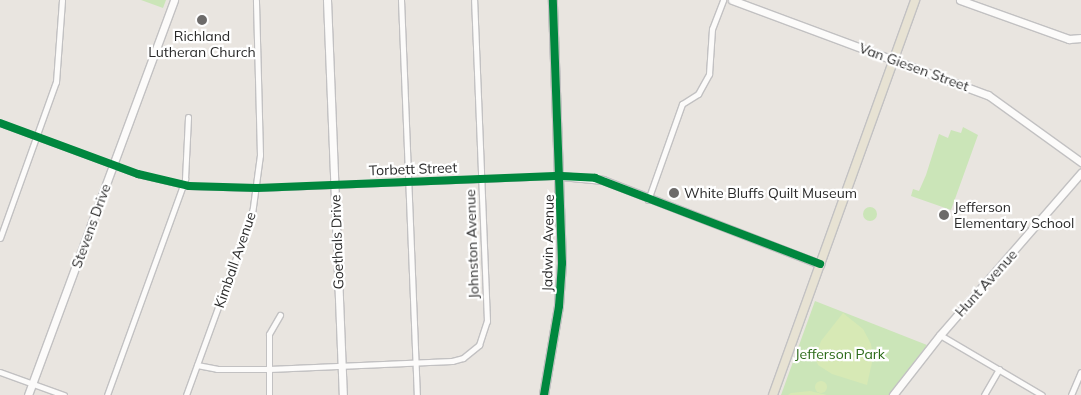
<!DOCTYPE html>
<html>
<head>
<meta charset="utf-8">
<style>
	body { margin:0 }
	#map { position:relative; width:1081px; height:395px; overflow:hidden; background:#e9e5e0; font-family:Mulish,sans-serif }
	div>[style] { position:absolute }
	.green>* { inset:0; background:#cbe5b8 }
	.round { border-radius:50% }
	.pitch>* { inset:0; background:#d7e9b5 }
	.roads { filter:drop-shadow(1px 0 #c2c1c2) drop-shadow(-1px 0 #c2c1c2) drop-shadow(0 1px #c2c1c2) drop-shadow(0 -1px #c2c1c2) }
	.street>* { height:5px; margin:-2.5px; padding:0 2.5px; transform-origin:2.5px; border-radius:2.5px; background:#fcfbfa }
	.secondary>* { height:7px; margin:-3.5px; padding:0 3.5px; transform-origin:3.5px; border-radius:3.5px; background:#fcfbfa }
	.primary>* { height:8px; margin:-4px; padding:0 4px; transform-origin:4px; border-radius:4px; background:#e7e2d3 }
	.cycleway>* { height:8px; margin:-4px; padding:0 4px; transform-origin:4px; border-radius:4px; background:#00873e }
	.dots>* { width:14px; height:14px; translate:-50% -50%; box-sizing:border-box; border:2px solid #fff; border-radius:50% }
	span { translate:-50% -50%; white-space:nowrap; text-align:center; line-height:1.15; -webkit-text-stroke:4.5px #fff; paint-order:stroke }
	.poi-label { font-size:14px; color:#2a2a2a }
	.left { translate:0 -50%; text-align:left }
	.street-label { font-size:14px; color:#2a2a2a }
	.park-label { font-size:14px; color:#2b6a18 }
</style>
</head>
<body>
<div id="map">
	<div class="green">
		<i style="clip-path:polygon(141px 0,166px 0,163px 8px)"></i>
		<i style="clip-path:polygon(963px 127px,978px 135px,951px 210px,911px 196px,913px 189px,919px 191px,926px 175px,939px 134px,948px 138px,951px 130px,961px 133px)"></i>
		<i class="round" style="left:863px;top:207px;width:14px;height:14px"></i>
		<i style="clip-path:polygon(815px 301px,927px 345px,889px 395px,781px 395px)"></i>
	</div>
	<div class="pitch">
		<i style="clip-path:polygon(843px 313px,863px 329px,871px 344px,873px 358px,867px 385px,832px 374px,818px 365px,815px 358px,821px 341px)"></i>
		<i class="round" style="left:815px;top:381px;width:12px;height:12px"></i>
		<i style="clip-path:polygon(810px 391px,827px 395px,788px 395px,791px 393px)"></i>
	</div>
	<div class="roads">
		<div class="street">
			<i style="left:401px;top:0;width:395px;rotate:87.7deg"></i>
			<i style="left:0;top:123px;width:147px;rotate:20.3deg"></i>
			<i style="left:138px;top:174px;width:52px;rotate:13.2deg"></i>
			<i style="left:189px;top:186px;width:68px;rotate:1.7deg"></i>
			<i style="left:257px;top:188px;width:303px;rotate:-2.3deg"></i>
			<i style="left:648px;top:200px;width:102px;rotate:-70.5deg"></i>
			<i style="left:682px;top:104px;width:19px;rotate:-32deg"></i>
			<i style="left:698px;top:94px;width:23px;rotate:-61deg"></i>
			<i style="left:709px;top:74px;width:45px;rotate:-86.2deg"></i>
			<i style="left:712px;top:29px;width:31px;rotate:-69deg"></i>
			<i style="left:0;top:238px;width:166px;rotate:-70.3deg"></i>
			<i style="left:56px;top:82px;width:82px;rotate:-85.8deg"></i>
			<i style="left:940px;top:335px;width:118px;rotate:30.5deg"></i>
			<i style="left:197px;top:365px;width:20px;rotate:11deg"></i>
			<i style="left:217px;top:369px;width:52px"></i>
			<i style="left:269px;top:369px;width:183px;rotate:-2.5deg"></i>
			<i style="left:452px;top:361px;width:11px;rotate:-15deg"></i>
			<i style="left:463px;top:358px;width:21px;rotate:-39deg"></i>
			<i style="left:479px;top:345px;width:25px;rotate:-72deg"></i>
			<i style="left:487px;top:321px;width:321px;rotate:-92.3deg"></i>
			<i style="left:0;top:372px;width:68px;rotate:19.8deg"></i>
			<i style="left:107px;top:395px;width:230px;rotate:-70.1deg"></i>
			<i style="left:185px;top:179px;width:62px;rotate:-87.2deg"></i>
			<i style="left:186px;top:395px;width:193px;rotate:-70deg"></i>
			<i style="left:252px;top:214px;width:60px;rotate:-82.3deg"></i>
			<i style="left:260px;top:155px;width:155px;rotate:-91.5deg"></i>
			<i style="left:269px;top:395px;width:61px;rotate:-90deg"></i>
			<i style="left:269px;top:334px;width:22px;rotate:-60deg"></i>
			<i style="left:984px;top:395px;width:30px;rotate:-60deg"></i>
			<i style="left:1071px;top:395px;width:25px;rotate:-67deg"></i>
		</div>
		<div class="secondary">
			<i style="left:327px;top:0;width:395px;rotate:87.7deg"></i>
			<i style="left:732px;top:0;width:273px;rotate:20.4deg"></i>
			<i style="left:988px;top:95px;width:115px;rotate:35.8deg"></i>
			<i style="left:960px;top:0;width:116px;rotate:19.7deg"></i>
			<i style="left:1069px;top:39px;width:12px;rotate:-5deg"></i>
			<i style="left:561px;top:176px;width:42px;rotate:5.4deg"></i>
			<i style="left:603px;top:180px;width:233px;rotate:21.2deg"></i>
			<i style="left:28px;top:395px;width:421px;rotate:-69.7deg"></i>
			<i style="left:893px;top:395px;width:76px;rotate:-51.9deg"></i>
			<i style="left:940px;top:335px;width:215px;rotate:-49deg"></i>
		</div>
		<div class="primary">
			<i style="left:544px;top:395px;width:90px;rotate:-80.4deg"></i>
			<i style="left:559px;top:306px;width:43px;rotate:-86deg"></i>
			<i style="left:562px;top:263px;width:263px;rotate:-92deg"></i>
			<i style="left:773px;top:395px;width:420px;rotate:-70.2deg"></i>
		</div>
	</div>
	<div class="cycleway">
		<i style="left:0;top:123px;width:147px;rotate:20.3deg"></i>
		<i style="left:138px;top:174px;width:52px;rotate:13.2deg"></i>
		<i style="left:189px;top:186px;width:68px;rotate:1.7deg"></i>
		<i style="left:257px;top:188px;width:304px;rotate:-2.3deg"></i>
		<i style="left:561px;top:176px;width:34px;rotate:3deg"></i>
		<i style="left:595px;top:178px;width:241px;rotate:20.9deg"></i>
		<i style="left:544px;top:395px;width:90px;rotate:-80.4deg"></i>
		<i style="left:559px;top:306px;width:43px;rotate:-86deg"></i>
		<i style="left:562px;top:263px;width:263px;rotate:-92deg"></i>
	</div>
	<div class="dots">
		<i style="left:202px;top:20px;background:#6d6b6a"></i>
		<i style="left:674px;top:193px;background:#6d6b6a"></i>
		<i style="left:944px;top:215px;background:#6d6b6a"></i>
	</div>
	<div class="poi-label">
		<span style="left:202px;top:44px">Richland<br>Lutheran Church</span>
		<span class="left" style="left:684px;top:193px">White Bluffs Quilt Museum</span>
		<span class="left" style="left:954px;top:215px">Jefferson<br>Elementary School</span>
	</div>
	<div class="street-label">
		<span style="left:914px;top:67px;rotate:20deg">Van Giesen Street</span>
		<span style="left:413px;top:169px;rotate:-2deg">Torbett Street</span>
		<span style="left:91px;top:226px;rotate:-70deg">Stevens Drive</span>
		<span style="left:337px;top:242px;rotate:-92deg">Goethals Drive</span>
		<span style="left:548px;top:243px;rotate:-89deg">Jadwin Avenue</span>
		<span style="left:472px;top:244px;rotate:-92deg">Johnston Avenue</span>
		<span style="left:235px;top:260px;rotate:-71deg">Kimball Avenue</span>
		<span style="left:986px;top:283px;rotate:-48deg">Hunt Avenue</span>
	</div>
	<div class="park-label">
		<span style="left:840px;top:354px">Jefferson Park</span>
	</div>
</div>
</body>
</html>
